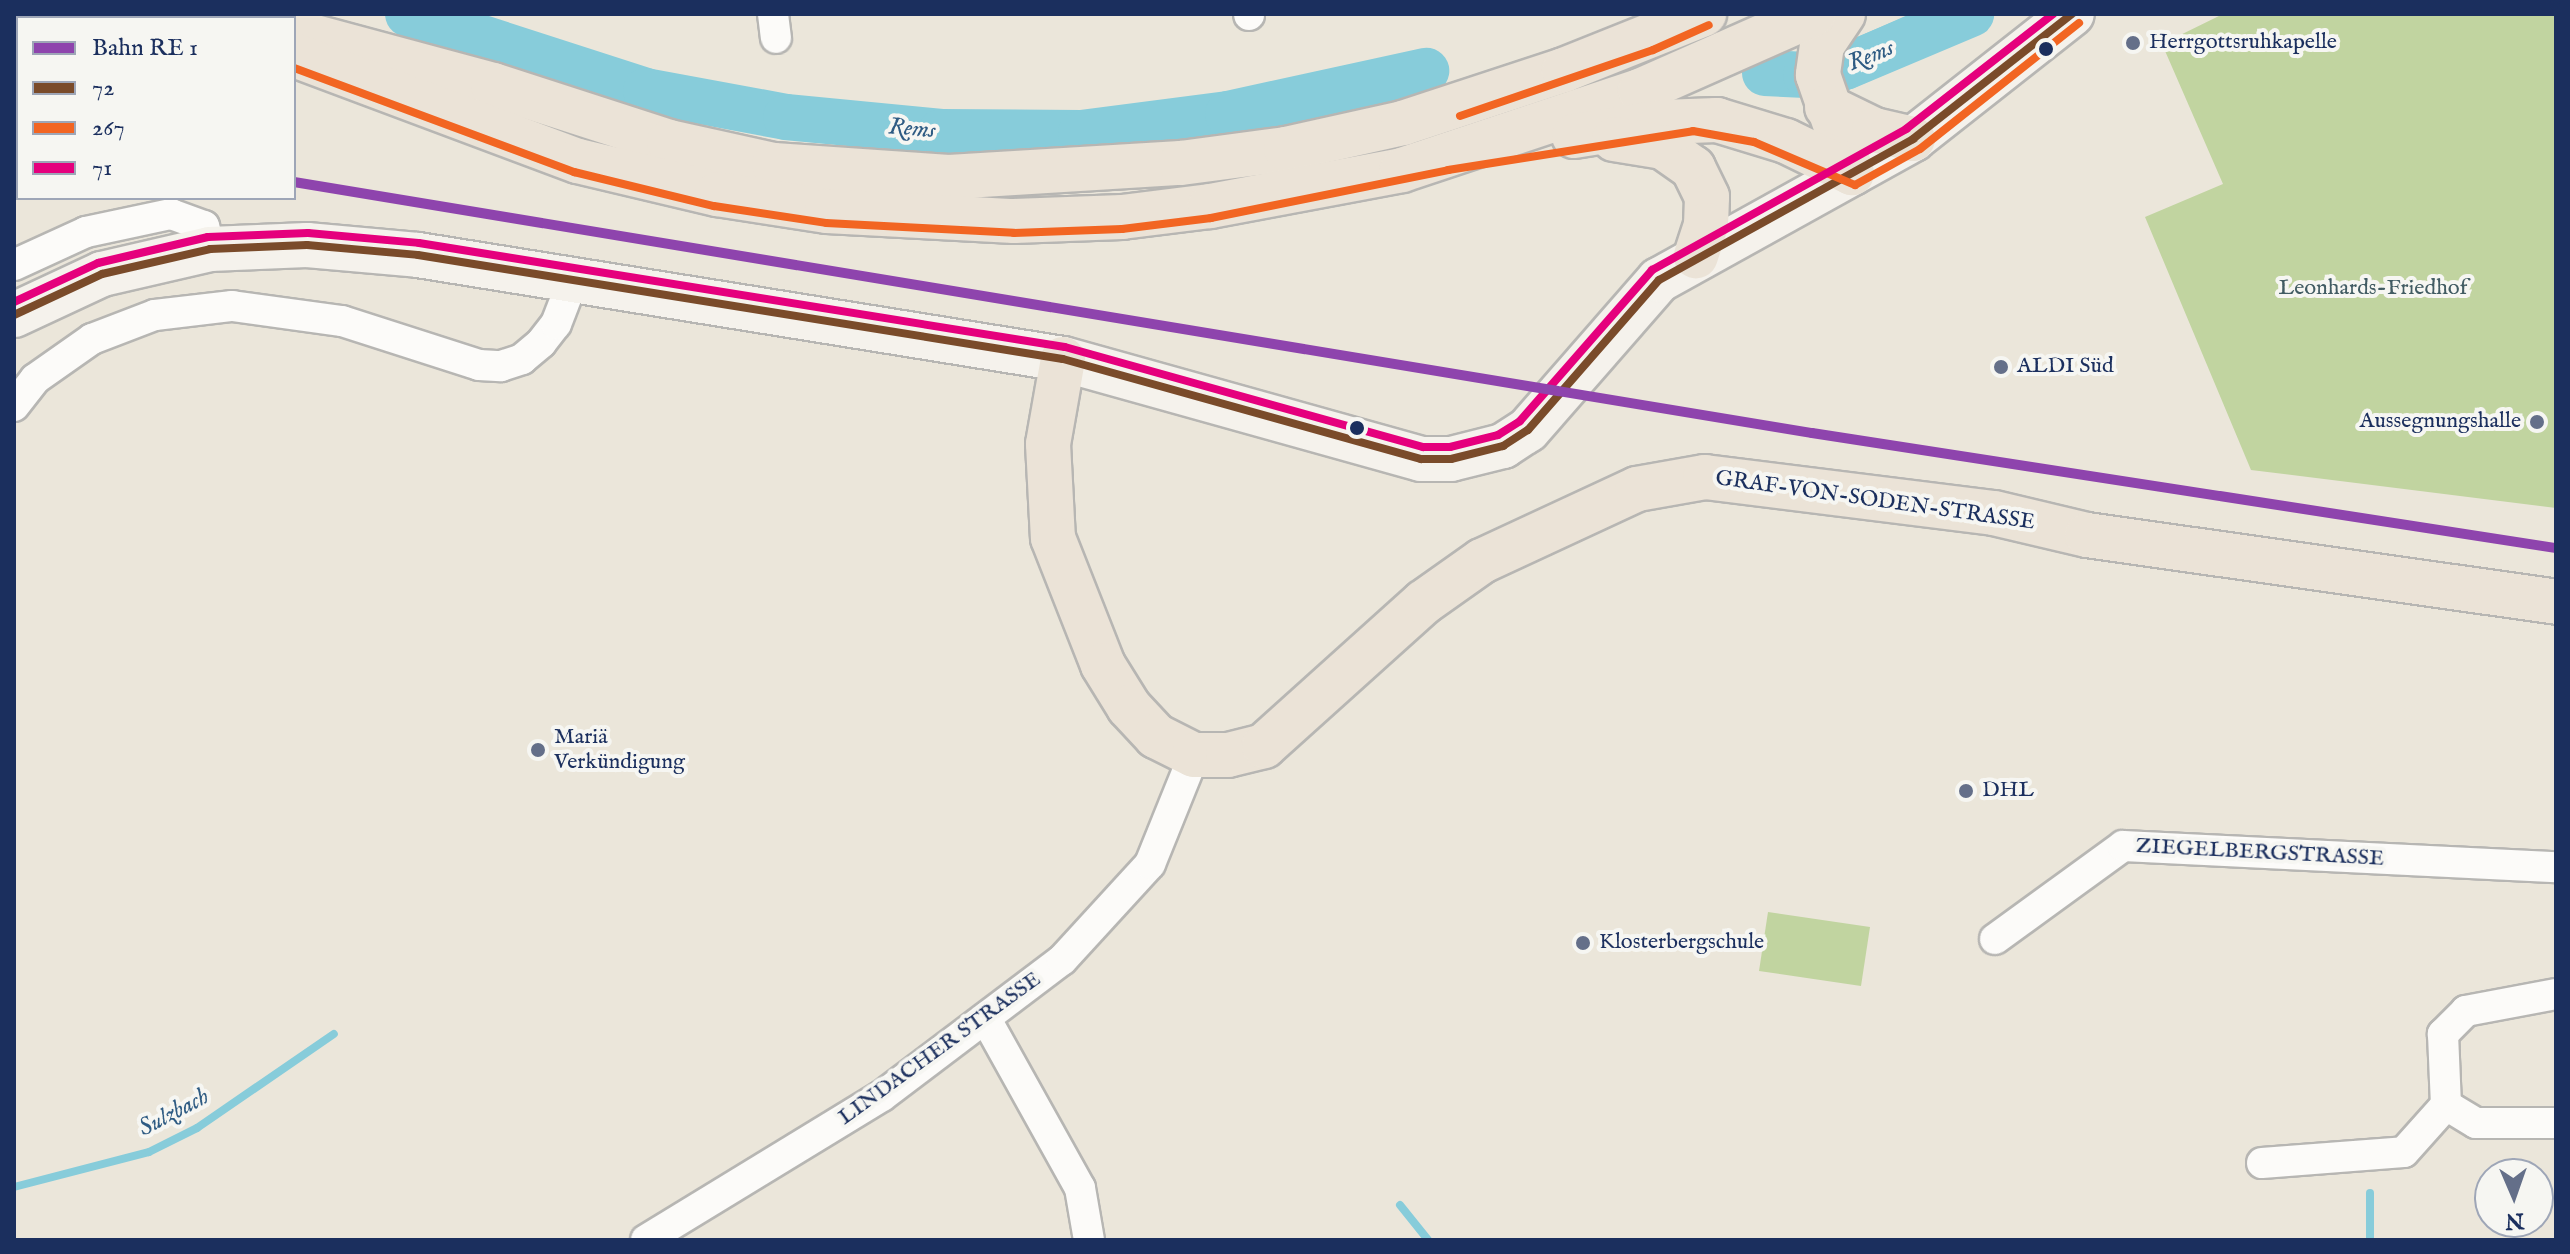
<!DOCTYPE html>
<html>
<head>
<meta charset="utf-8">
<style>
	body { margin:0 }
	#map { position:relative; width:2570px; height:1254px; overflow:hidden; background:#ebe6da; font-family:"IM FELL English",serif }
	div>[style] { position:absolute }
	.green>* { inset:0; background:#c1d4a0 }
	.water>* { inset:0; background:#87ccda }
	.stream>* { height:8px; margin:-4px; padding:0 4px; transform-origin:4px; border-radius:4px; background:#87ccda }
	.river>* { height:46px; margin:-23px; padding:0 23px; transform-origin:23px; border-radius:23px; background:#87ccda }
	.roads { filter:drop-shadow(2px 0 #b7b6b3) drop-shadow(-2px 0 #b7b6b3) drop-shadow(0 2px #b7b6b3) drop-shadow(0 -2px #b7b6b3) }
	.street>* { height:30px; margin:-15px; padding:0 15px; transform-origin:15px; border-radius:15px; background:#fcfbf9 }
	.secondary>* { height:44px; margin:-22px; padding:0 22px; transform-origin:22px; border-radius:22px; background:#f5f2ec }
	.primary>* { height:44px; margin:-22px; padding:0 22px; transform-origin:22px; border-radius:22px; background:#ebe3d7 }
	.highway>* { height:44px; margin:-22px; padding:0 22px; transform-origin:22px; border-radius:22px; background:#ebe3d7 }
	.bus-1>* { height:8px; margin:-4px; padding:0 4px; transform-origin:4px; border-radius:4px; background:#7a4b2a }
	.bus-2>* { height:8px; margin:-4px; padding:0 4px; transform-origin:4px; border-radius:4px; background:#f26522 }
	.bus-3>* { height:8px; margin:-4px; padding:0 4px; transform-origin:4px; border-radius:4px; background:#e5007d }
	.rail-1>* { height:10px; margin:-5px; padding:0 5px; transform-origin:5px; border-radius:5px; background:#8e44ad }
	.dots>* { width:22px; height:22px; translate:-50% -50%; box-sizing:border-box; border:4px solid #f6f6f2; border-radius:50% }
	span { translate:-50% -50%; white-space:nowrap; text-align:center; line-height:1.15; -webkit-text-stroke:8px #f6f6f2; paint-order:stroke }
	.poi-label { font-size:22px; color:#1b2f5e }
	.left { translate:0 -50%; text-align:left }
	.right { translate:-100% -50%; text-align:right }
	.park-label { font-size:22px; color:#425c63 }
	.street-label { font-size:22px; color:#1b2f5e }
	.water-label { font-size:24px; color:#2e5b83; font-style:italic }
	.frame { position:absolute; inset:0; border:16px solid #1b2f5e; pointer-events:none }
	.legend { position:absolute; left:16px; top:16px; width:280px; height:184px; box-sizing:border-box; background:#f6f6f2; border:2px solid #9ea6b7; margin:0; padding:10px 14px; list-style:none; font-size:24px; color:#1b2f5e }
	.legend li { display:flex; align-items:center; gap:16px; height:40px }
	.legend b { width:40px; border:2px solid #9ea6b7 }
	.north { position:absolute; left:2474px; top:1158px; width:80px; height:80px; box-sizing:border-box; background:#f6f6f2; border:2px solid #9ea6b7; border-radius:50%; rotate:178deg; font-size:22px; font-weight:700; line-height:32px; text-align:center; color:#1b2f5e }
	.north::after { content:''; display:block; margin:auto; width:28px; height:36px; background:#646f89; clip-path:polygon(50% 0,100% 100%,50% 72%,0 100%) }
</style>
</head>
<body>
<div id="map">
	<div class="green">
		<i style="clip-path:polygon(2223px 14px,2556px 14px,2556px 508px,2251px 470px,2145px 217px,2223px 184px,2162px 44px)"></i>
		<i style="clip-path:polygon(1768px 912px,1870px 927px,1861px 986px,1759px 971px)"></i>
	</div>
	<div class="water">
		<i style="clip-path:polygon(1910px 14px,1984px 14px,1989px 25px,1987px 31px,1846px 91px,1841px 86px,1839px 52px,1844px 43px)"></i>
	</div>
	<div class="stream">
		<i style="left:14px;top:1187px;width:139px;rotate:-14.5deg"></i>
		<i style="left:149px;top:1152px;width:54px;rotate:-26.6deg"></i>
		<i style="left:197px;top:1128px;width:166px;rotate:-34.5deg"></i>
		<i style="left:2370px;top:1193px;width:47px;rotate:90deg"></i>
		<i style="left:1400px;top:1205px;width:45px;rotate:51.3deg"></i>
	</div>
	<div class="river">
		<i style="left:408px;top:14px;width:250px;rotate:17.9deg"></i>
		<i style="left:646px;top:91px;width:142px;rotate:10.5deg"></i>
		<i style="left:786px;top:117px;width:156px;rotate:5.5deg"></i>
		<i style="left:941px;top:132px;width:140px;rotate:0.4deg"></i>
		<i style="left:1081px;top:133px;width:148px;rotate:-7.4deg"></i>
		<i style="left:1228px;top:114px;width:203px;rotate:-12.3deg"></i>
		<i style="left:1765px;top:73px;width:41px;rotate:2.8deg"></i>
		<i style="left:1806px;top:75px;width:40px;rotate:-12deg"></i>
		<i style="left:1845px;top:67px;width:137px;rotate:-22.8deg"></i>
	</div>
	<div class="roads">
		<div class="street">
			<i style="left:773px;top:14px;width:24px;rotate:83deg"></i>
			<i style="left:1249px;top:14px;width:1px;rotate:90deg"></i>
			<i style="left:14px;top:265px;width:79px;rotate:-24.6deg"></i>
			<i style="left:86px;top:232px;width:87px;rotate:-12deg"></i>
			<i style="left:171px;top:214px;width:35px;rotate:20deg"></i>
			<i style="left:204px;top:226px;width:24px;rotate:75deg"></i>
			<i style="left:14px;top:406px;width:34px;rotate:-52deg"></i>
			<i style="left:35px;top:379px;width:70px;rotate:-35.1deg"></i>
			<i style="left:92px;top:339px;width:67px;rotate:-20.9deg"></i>
			<i style="left:155px;top:315px;width:78px;rotate:-6.7deg"></i>
			<i style="left:232px;top:306px;width:111px;rotate:7.8deg"></i>
			<i style="left:342px;top:321px;width:144px;rotate:17.8deg"></i>
			<i style="left:479px;top:365px;width:22px;rotate:3deg"></i>
			<i style="left:501px;top:366px;width:22px;rotate:-18deg"></i>
			<i style="left:522px;top:359px;width:25px;rotate:-40deg"></i>
			<i style="left:541px;top:343px;width:24px;rotate:-52deg"></i>
			<i style="left:556px;top:324px;width:47px;rotate:-68.9deg"></i>
			<i style="left:1995px;top:939px;width:158px;rotate:-36deg"></i>
			<i style="left:2123px;top:846px;width:434px;rotate:2.8deg"></i>
			<i style="left:2556px;top:994px;width:92px;rotate:169.3deg"></i>
			<i style="left:2466px;top:1011px;width:33px;rotate:135deg"></i>
			<i style="left:2443px;top:1034px;width:71px;rotate:87.6deg"></i>
			<i style="left:2446px;top:1105px;width:35px;rotate:31deg"></i>
			<i style="left:2476px;top:1123px;width:80px"></i>
			<i style="left:987px;top:1021px;width:191px;rotate:60.9deg"></i>
			<i style="left:1080px;top:1188px;width:53px;rotate:80.2deg"></i>
			<i style="left:2262px;top:1163px;width:142px;rotate:-4.4deg"></i>
			<i style="left:2404px;top:1152px;width:63px;rotate:-48.2deg"></i>
			<i style="left:646px;top:1240px;width:276px;rotate:-31.4deg"></i>
			<i style="left:882px;top:1096px;width:226px;rotate:-37.1deg"></i>
			<i style="left:1062px;top:960px;width:130px;rotate:-47.5deg"></i>
			<i style="left:1150px;top:864px;width:118px;rotate:-68deg"></i>
		</div>
		<div class="secondary">
			<i style="left:14px;top:315px;width:97px;rotate:-25deg"></i>
			<i style="left:102px;top:274px;width:111px;rotate:-13deg"></i>
			<i style="left:210px;top:249px;width:97px;rotate:-2.4deg"></i>
			<i style="left:307px;top:245px;width:111px;rotate:5.1deg"></i>
			<i style="left:418px;top:255px;width:653px;rotate:9.16deg"></i>
			<i style="left:1063px;top:359px;width:372px;rotate:15.6deg"></i>
			<i style="left:1421px;top:459px;width:30px"></i>
			<i style="left:1451px;top:459px;width:54px;rotate:-14deg"></i>
			<i style="left:1503px;top:446px;width:30px;rotate:-33deg"></i>
			<i style="left:1528px;top:430px;width:199px;rotate:-48.9deg"></i>
			<i style="left:1659px;top:280px;width:291px;rotate:-29deg"></i>
			<i style="left:1913px;top:139px;width:202px;rotate:-38.2deg"></i>
		</div>
		<div class="primary">
			<i style="left:1063px;top:359px;width:86px;rotate:100deg"></i>
			<i style="left:1048px;top:444px;width:94px;rotate:87deg"></i>
			<i style="left:1053px;top:538px;width:136px;rotate:68.5deg"></i>
			<i style="left:1103px;top:665px;width:49px;rotate:58.2deg"></i>
			<i style="left:1129px;top:707px;width:40px;rotate:47deg"></i>
			<i style="left:1156px;top:736px;width:42px;rotate:26.6deg"></i>
			<i style="left:1194px;top:755px;width:34px"></i>
			<i style="left:1228px;top:755px;width:37px;rotate:-14deg"></i>
			<i style="left:1264px;top:746px;width:215px;rotate:-42deg"></i>
			<i style="left:1424px;top:602px;width:71px;rotate:-35.3deg"></i>
			<i style="left:1482px;top:561px;width:171px;rotate:-24.9deg"></i>
			<i style="left:1637px;top:489px;width:69px;rotate:-10deg"></i>
			<i style="left:1705px;top:477px;width:291px;rotate:7.1deg"></i>
			<i style="left:1994px;top:513px;width:96px;rotate:13.3deg"></i>
			<i style="left:2087px;top:535px;width:474px;rotate:8.1deg"></i>
		</div>
		<div class="highway">
			<i style="left:228px;top:14px;width:16px;rotate:15deg"></i>
			<i style="left:1843px;top:14px;width:37px;rotate:124deg"></i>
			<i style="left:1822px;top:45px;width:30px;rotate:98deg"></i>
			<i style="left:1818px;top:75px;width:104px;rotate:70.9deg"></i>
			<i style="left:300px;top:33px;width:200px;rotate:15.1deg"></i>
			<i style="left:493px;top:85px;width:185px;rotate:17.9deg"></i>
			<i style="left:669px;top:142px;width:107px;rotate:12.4deg"></i>
			<i style="left:774px;top:165px;width:175px;rotate:3.9deg"></i>
			<i style="left:949px;top:177px;width:232px;rotate:-3.5deg"></i>
			<i style="left:1181px;top:163px;width:106px;rotate:-7.6deg"></i>
			<i style="left:1286px;top:149px;width:120px;rotate:-12.5deg"></i>
			<i style="left:1403px;top:123px;width:169px;rotate:-18.2deg"></i>
			<i style="left:1564px;top:70px;width:151px;rotate:-21.8deg"></i>
			<i style="left:294px;top:55px;width:303px;rotate:20.5deg"></i>
			<i style="left:578px;top:161px;width:143px;rotate:13.4deg"></i>
			<i style="left:717px;top:194px;width:111px;rotate:8.8deg"></i>
			<i style="left:827px;top:211px;width:187px;rotate:3.1deg"></i>
			<i style="left:1014px;top:221px;width:108px;rotate:-2.1deg"></i>
			<i style="left:1122px;top:217px;width:89px;rotate:-7.1deg"></i>
			<i style="left:1210px;top:206px;width:195px;rotate:-10.6deg"></i>
			<i style="left:1402px;top:170px;width:251px;rotate:-18.4deg"></i>
			<i style="left:1640px;top:91px;width:190px;rotate:-23.9deg"></i>
			<i style="left:1827px;top:107px;width:52px;rotate:26.1deg"></i>
			<i style="left:1874px;top:130px;width:40px;rotate:13deg"></i>
			<i style="left:1574px;top:136px;width:89px;rotate:-9deg"></i>
			<i style="left:1662px;top:122px;width:55px;rotate:-2.1deg"></i>
			<i style="left:1717px;top:120px;width:72px;rotate:16.9deg"></i>
			<i style="left:1786px;top:141px;width:73px;rotate:25.9deg"></i>
			<i style="left:1614px;top:139px;width:50px;rotate:9.3deg"></i>
			<i style="left:1663px;top:147px;width:37px;rotate:35deg"></i>
			<i style="left:1693px;top:168px;width:32px;rotate:64deg"></i>
			<i style="left:1707px;top:197px;width:28px;rotate:92deg"></i>
			<i style="left:1706px;top:225px;width:33px;rotate:108deg"></i>
		</div>
	</div>
	<div class="bus-1">
		<i style="left:14px;top:315px;width:97px;rotate:-25deg"></i>
		<i style="left:102px;top:274px;width:111px;rotate:-13deg"></i>
		<i style="left:210px;top:249px;width:97px;rotate:-2.4deg"></i>
		<i style="left:307px;top:245px;width:111px;rotate:5.1deg"></i>
		<i style="left:418px;top:255px;width:653px;rotate:9.16deg"></i>
		<i style="left:1063px;top:359px;width:372px;rotate:15.6deg"></i>
		<i style="left:1421px;top:459px;width:30px"></i>
		<i style="left:1451px;top:459px;width:54px;rotate:-14deg"></i>
		<i style="left:1503px;top:446px;width:30px;rotate:-33deg"></i>
		<i style="left:1528px;top:430px;width:199px;rotate:-48.9deg"></i>
		<i style="left:1659px;top:280px;width:291px;rotate:-29deg"></i>
		<i style="left:1913px;top:139px;width:202px;rotate:-38.2deg"></i>
	</div>
	<div class="bus-2">
		<i style="left:294px;top:68px;width:299px;rotate:20.4deg"></i>
		<i style="left:574px;top:172px;width:144px;rotate:13.7deg"></i>
		<i style="left:714px;top:206px;width:113px;rotate:8.6deg"></i>
		<i style="left:826px;top:223px;width:188px;rotate:3deg"></i>
		<i style="left:1014px;top:233px;width:108px;rotate:-2.1deg"></i>
		<i style="left:1122px;top:229px;width:90px;rotate:-7deg"></i>
		<i style="left:1211px;top:218px;width:242px;rotate:-11.4deg"></i>
		<i style="left:1448px;top:170px;width:248px;rotate:-9deg"></i>
		<i style="left:1693px;top:131px;width:62px;rotate:10.2deg"></i>
		<i style="left:1754px;top:142px;width:110px;rotate:23.1deg"></i>
		<i style="left:1855px;top:185px;width:74px;rotate:-29deg"></i>
		<i style="left:1920px;top:149px;width:203px;rotate:-38.4deg"></i>
		<i style="left:1460px;top:116px;width:204px;rotate:-18.9deg"></i>
		<i style="left:1653px;top:50px;width:61px;rotate:-24.1deg"></i>
	</div>
	<div class="bus-3">
		<i style="left:14px;top:302px;width:93px;rotate:-24.9deg"></i>
		<i style="left:98px;top:263px;width:113px;rotate:-13.3deg"></i>
		<i style="left:208px;top:237px;width:100px;rotate:-2.3deg"></i>
		<i style="left:308px;top:233px;width:111px;rotate:5.1deg"></i>
		<i style="left:419px;top:243px;width:654px;rotate:9.15deg"></i>
		<i style="left:1065px;top:347px;width:372px;rotate:15.6deg"></i>
		<i style="left:1423px;top:447px;width:27px"></i>
		<i style="left:1450px;top:447px;width:49px;rotate:-14deg"></i>
		<i style="left:1498px;top:435px;width:26px;rotate:-32deg"></i>
		<i style="left:1520px;top:421px;width:201px;rotate:-48.8deg"></i>
		<i style="left:1652px;top:270px;width:291px;rotate:-29deg"></i>
		<i style="left:1906px;top:129px;width:187px;rotate:-38deg"></i>
	</div>
	<div class="rail-1">
		<i style="left:294px;top:182px;width:1539px;rotate:9.39deg"></i>
		<i style="left:1812px;top:433px;width:753px;rotate:8.79deg"></i>
	</div>
	<div class="dots">
		<i style="left:2133px;top:43px;background:#646f89"></i>
		<i style="left:2046px;top:49px;background:#1b2f5e"></i>
		<i style="left:2001px;top:367px;background:#646f89"></i>
		<i style="left:2537px;top:422px;background:#646f89"></i>
		<i style="left:1357px;top:428px;background:#1b2f5e"></i>
		<i style="left:538px;top:750px;background:#646f89"></i>
		<i style="left:1966px;top:791px;background:#646f89"></i>
		<i style="left:1583px;top:943px;background:#646f89"></i>
	</div>
	<div class="poi-label">
		<span class="left" style="left:2149px;top:43px">Herrgottsruhkapelle</span>
		<span class="left" style="left:2017px;top:367px">ALDI Süd</span>
		<span class="right" style="left:2521px;top:422px">Aussegnungshalle</span>
		<span class="left" style="left:554px;top:750px">Mariä<br>Verkündigung</span>
		<span class="left" style="left:1982px;top:791px">DHL</span>
		<span class="left" style="left:1599px;top:943px">Klosterbergschule</span>
	</div>
	<div class="park-label">
		<span style="left:2373px;top:289px">Leonhards-Friedhof</span>
	</div>
	<div class="street-label">
		<span style="left:1875px;top:501px;rotate:8deg">GRAF-VON-SODEN-STRASSE</span>
		<span style="left:2260px;top:853px;rotate:3deg">ZIEGELBERGSTRASSE</span>
		<span style="left:940px;top:1049px;rotate:-36deg">LINDACHER STRASSE</span>
	</div>
	<div class="water-label">
		<span style="left:1871px;top:56px;rotate:-22deg">Rems</span>
		<span style="left:912px;top:129px;rotate:5deg">Rems</span>
		<span style="left:174px;top:1113px;rotate:-28deg">Sulzbach</span>
	</div>
	<div class="frame"></div>
	<ul class="legend">
	<li><b style="height:10px;background:#8e44ad"></b>Bahn RE 1</li>
	<li><b style="height:10px;background:#7a4b2a"></b>72</li>
	<li><b style="height:10px;background:#f26522"></b>267</li>
	<li><b style="height:10px;background:#e5007d"></b>71</li>
	</ul>
	<div class="north">N</div>
</div>
</body>
</html>
